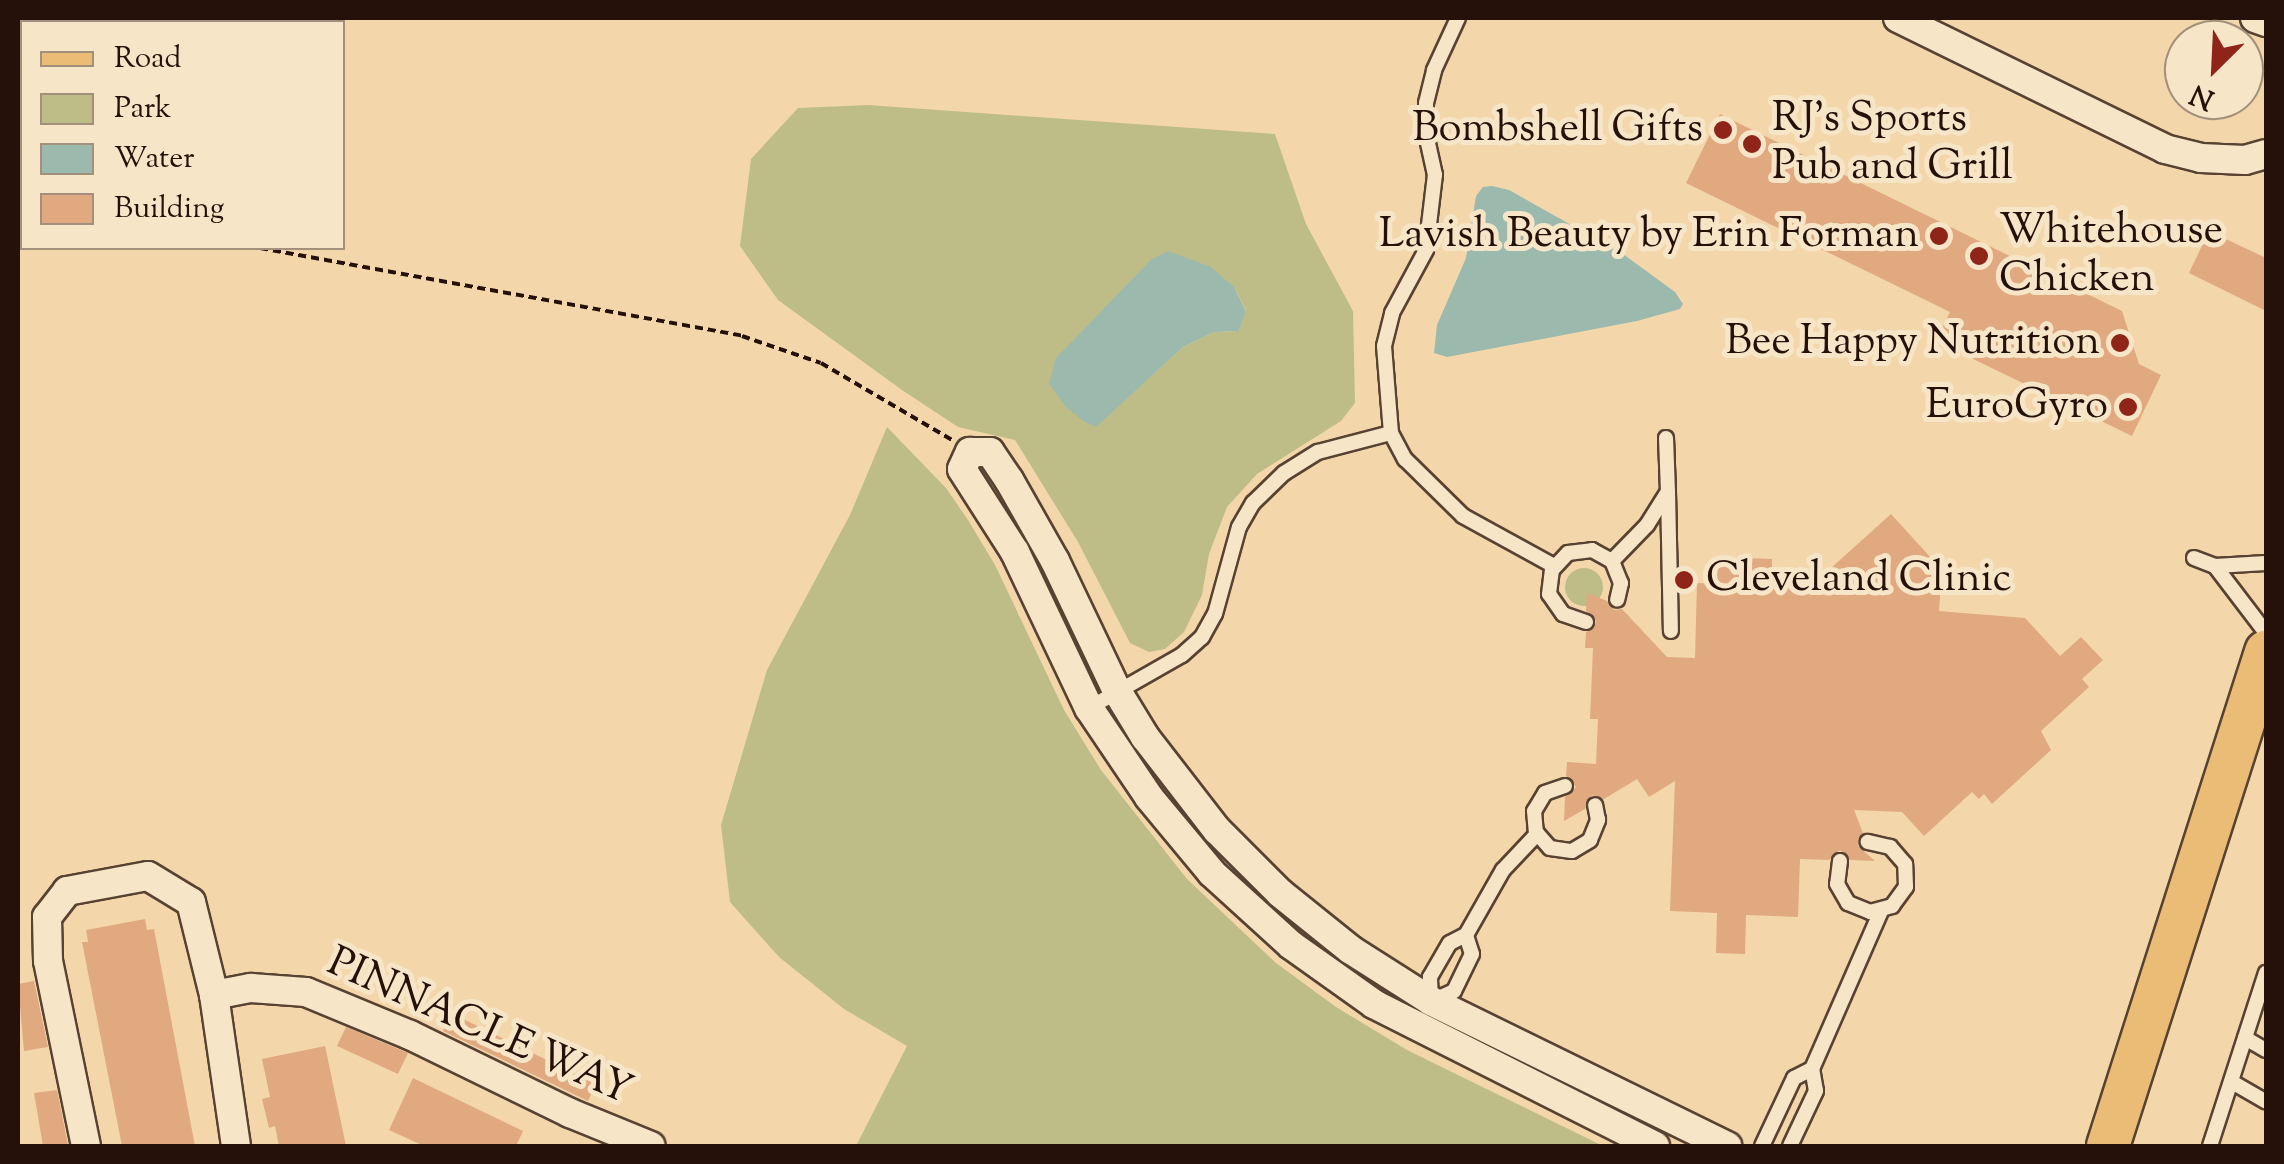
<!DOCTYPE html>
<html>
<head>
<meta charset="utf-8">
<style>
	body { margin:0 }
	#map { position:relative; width:2284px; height:1164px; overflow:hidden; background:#f3d7ab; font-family:"Sorts Mill Goudy",serif }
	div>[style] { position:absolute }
	.green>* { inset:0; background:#bebd87 }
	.round { border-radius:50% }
	.water>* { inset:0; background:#9cb9ae }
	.building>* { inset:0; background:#e0a980 }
	.path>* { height:4px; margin-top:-2px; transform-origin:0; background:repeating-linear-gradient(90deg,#251109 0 8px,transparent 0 13px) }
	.roads { filter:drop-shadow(2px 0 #584232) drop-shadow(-2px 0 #584232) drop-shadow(0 2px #584232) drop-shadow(0 -2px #584232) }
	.lane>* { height:14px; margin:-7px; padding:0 7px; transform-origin:7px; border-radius:7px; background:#f7e5c8 }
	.street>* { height:28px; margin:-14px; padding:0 14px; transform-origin:14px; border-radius:14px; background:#f7e5c8 }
	.primary>* { height:42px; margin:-21px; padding:0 21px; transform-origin:21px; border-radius:21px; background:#eabc76 }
	.dots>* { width:28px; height:28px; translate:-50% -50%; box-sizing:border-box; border:5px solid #f7e5c8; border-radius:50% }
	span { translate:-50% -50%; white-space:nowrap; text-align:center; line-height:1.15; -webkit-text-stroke:10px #f7e5c8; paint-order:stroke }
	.poi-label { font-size:42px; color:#251109 }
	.left { translate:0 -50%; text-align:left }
	.right { translate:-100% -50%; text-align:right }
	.street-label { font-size:42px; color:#251109 }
	.frame { position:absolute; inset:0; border:20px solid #251109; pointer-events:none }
	.legend { position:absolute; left:20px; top:20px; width:325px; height:230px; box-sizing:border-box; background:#f7e5c8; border:2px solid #a3907c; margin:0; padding:12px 18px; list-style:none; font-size:30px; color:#251109 }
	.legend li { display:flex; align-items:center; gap:20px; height:50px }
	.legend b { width:50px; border:2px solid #a3907c }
	.north { position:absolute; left:2164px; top:20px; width:100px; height:100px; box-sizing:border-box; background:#f7e5c8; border:2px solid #a3907c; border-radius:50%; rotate:204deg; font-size:28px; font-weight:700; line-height:40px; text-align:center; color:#251109 }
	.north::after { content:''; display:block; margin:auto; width:35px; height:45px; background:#8f2418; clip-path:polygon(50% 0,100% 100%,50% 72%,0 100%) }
</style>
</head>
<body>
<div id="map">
	<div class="green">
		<i style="clip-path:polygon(evenodd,868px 105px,1275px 134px,1306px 224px,1353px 311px,1355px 403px,1341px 421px,1257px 474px,1227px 507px,1209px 554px,1202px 595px,1184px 632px,1165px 649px,1149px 652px,1130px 643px,1078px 542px,1015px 440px,958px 427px,902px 390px,778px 300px,740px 246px,751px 159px,798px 108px,868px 105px,1234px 287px,1246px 310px,1239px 331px,1214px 332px,1183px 347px,1096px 426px,1234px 287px)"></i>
		<i style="clip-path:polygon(887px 427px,946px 488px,968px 520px,995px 565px,1064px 710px,1101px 770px,1187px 879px,1276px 963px,1336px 1007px,1407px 1050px,1603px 1146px,856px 1146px,907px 1046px,844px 1009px,779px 957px,730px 902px,721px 825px,767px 670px,850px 515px)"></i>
		<i class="round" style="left:1565px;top:568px;width:38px;height:38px"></i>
	</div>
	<div class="water">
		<i style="clip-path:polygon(1492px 186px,1509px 190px,1623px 254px,1675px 292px,1683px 304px,1680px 309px,1637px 321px,1447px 357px,1434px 353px,1437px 325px,1466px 258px,1476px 196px,1483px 187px)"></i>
		<i style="clip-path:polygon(1168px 251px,1211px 267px,1234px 287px,1246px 311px,1239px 331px,1214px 332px,1183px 347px,1096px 427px,1085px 422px,1066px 407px,1049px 384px,1056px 358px,1152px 259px)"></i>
	</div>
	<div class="building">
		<i style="clip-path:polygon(1720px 114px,2122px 311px,2139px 364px,2161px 375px,2132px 436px,1936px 341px,1950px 312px,1686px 183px)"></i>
		<i style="clip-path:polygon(2209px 231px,2266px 258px,2266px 311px,2189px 273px)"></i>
		<i style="clip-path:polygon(1891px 514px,1942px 570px,1939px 611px,2025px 618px,2060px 656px,2081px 637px,2103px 660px,2082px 679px,2089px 687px,2041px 731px,2051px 750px,1992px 804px,1984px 794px,1979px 799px,1972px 792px,1924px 836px,1902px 812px,1854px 810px,1863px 833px,1858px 846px,1875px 861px,1850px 860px,1840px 850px,1829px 860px,1800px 859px,1798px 917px,1746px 915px,1745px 954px,1716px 953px,1717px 913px,1670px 911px,1675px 781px,1649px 797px,1637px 779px,1604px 799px,1592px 795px,1585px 809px,1564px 821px,1565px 797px,1576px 787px,1566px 776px,1567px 762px,1596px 764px,1598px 719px,1590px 719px,1593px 648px,1585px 648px,1586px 632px,1594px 629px,1596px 621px,1586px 611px,1587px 593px,1607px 601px,1614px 610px,1622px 609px,1667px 657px,1695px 658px,1697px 583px,1717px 584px,1718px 557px,1772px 559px,1772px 572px,1781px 573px,1801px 595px)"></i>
		<i style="clip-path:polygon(145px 919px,147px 930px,154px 929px,195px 1146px,122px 1146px,82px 942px,88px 942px,86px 930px)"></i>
		<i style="clip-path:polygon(34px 981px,48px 1047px,24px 1051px,18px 984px)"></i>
		<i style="clip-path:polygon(451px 1013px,596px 1084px,588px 1101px,443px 1031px)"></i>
		<i style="clip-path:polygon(346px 1027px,408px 1053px,398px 1074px,337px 1046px)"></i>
		<i style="clip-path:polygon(325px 1046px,346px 1146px,279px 1146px,275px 1126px,269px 1128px,262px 1099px,270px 1097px,262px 1059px)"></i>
		<i style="clip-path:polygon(413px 1078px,523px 1131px,516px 1146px,424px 1146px,389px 1130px)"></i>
		<i style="clip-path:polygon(57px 1090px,68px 1145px,43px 1146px,34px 1093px)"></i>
	</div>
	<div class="path">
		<i style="left:18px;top:21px;width:5px;rotate:11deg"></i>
		<i style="left:305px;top:22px;width:19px;rotate:-12deg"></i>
		<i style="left:18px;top:153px;width:5px;rotate:37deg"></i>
		<i style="left:260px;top:248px;width:490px;rotate:10.3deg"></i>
		<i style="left:742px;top:336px;width:83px;rotate:18.9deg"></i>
		<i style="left:821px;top:363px;width:152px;rotate:30.4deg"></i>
	</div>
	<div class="roads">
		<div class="lane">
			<i style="left:1391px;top:433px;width:30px;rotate:62deg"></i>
			<i style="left:1405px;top:459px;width:81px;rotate:44.5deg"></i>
			<i style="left:1463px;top:516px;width:104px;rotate:28.8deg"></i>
			<i style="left:1668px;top:492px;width:139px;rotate:88.8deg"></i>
			<i style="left:2194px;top:558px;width:22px;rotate:21deg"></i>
			<i style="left:2215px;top:566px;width:51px;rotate:-3.4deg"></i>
			<i style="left:1612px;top:561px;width:50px;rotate:-45.8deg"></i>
			<i style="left:1647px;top:525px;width:39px;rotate:-58deg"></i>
			<i style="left:1668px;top:492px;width:54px;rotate:-92.1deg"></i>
			<i style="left:2215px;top:566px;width:84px;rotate:52.7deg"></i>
			<i style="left:1586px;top:622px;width:24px;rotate:-161deg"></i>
			<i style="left:1563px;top:614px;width:24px;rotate:-125deg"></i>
			<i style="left:1549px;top:594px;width:24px;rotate:-83deg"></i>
			<i style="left:1552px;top:570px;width:23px;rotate:-47deg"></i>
			<i style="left:1568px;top:553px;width:24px;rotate:-7deg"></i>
			<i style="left:1592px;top:550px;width:23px;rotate:29deg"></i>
			<i style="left:1612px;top:561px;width:24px;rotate:68deg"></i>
			<i style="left:1621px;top:583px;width:17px;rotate:103deg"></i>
			<i style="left:1089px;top:708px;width:107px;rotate:-29.7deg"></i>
			<i style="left:1182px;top:655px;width:27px;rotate:-42deg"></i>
			<i style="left:1202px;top:637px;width:26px;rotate:-61deg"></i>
			<i style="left:1215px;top:614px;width:90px;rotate:-74.6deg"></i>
			<i style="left:1239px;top:527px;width:28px;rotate:-60deg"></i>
			<i style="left:1253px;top:503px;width:43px;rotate:-44.1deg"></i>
			<i style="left:1284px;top:473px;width:40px;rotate:-32deg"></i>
			<i style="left:1318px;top:452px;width:75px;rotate:-14.6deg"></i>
			<i style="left:1391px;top:433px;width:87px;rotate:-94.6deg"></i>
			<i style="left:1384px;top:346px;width:34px;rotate:-76deg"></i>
			<i style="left:1392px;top:313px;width:72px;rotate:-61.6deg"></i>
			<i style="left:1426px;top:250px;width:76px;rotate:-83.2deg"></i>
			<i style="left:1435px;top:175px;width:42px;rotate:-102.4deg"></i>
			<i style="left:1426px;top:134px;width:31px;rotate:-90deg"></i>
			<i style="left:1426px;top:103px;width:34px;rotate:-76deg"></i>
			<i style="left:1434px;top:70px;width:57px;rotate:-65.2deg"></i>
			<i style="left:1565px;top:786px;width:21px;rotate:161deg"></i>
			<i style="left:1545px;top:793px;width:21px;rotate:121deg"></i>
			<i style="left:1534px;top:811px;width:21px;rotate:85deg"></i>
			<i style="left:1536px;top:832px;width:21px;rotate:49deg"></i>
			<i style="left:1550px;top:848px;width:22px;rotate:8deg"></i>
			<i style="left:1572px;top:851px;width:21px;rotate:-31deg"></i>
			<i style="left:1590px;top:840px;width:22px;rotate:-68deg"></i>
			<i style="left:1598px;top:820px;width:15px;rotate:-101deg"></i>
			<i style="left:1840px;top:861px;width:23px;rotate:97deg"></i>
			<i style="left:1837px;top:884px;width:22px;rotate:60deg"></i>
			<i style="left:1848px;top:903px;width:24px;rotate:22deg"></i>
			<i style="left:1870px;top:912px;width:23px;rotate:-15deg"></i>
			<i style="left:1892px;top:906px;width:24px;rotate:-54deg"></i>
			<i style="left:1906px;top:887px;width:23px;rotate:-92deg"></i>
			<i style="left:1905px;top:864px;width:23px;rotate:-131deg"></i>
			<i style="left:1890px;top:847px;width:23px;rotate:-167deg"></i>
			<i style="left:1431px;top:998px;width:21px;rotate:-93deg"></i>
			<i style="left:1430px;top:977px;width:39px;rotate:-60deg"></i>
			<i style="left:1450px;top:943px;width:18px;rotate:-27deg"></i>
			<i style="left:1466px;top:935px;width:75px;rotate:-60.4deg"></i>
			<i style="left:1503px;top:870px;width:50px;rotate:-46.6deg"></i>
			<i style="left:1432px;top:1001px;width:24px;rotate:-24deg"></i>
			<i style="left:1454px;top:991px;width:41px;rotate:-64.1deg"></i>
			<i style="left:1472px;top:954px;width:20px;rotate:-108deg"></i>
			<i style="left:2245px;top:1038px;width:24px;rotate:30deg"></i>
			<i style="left:2232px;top:1082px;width:39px;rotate:30deg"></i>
			<i style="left:1762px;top:1146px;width:75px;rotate:-64.8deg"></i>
			<i style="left:1794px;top:1078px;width:20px;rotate:-27deg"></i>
			<i style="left:1790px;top:1146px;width:61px;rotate:-64.7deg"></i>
			<i style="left:1816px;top:1091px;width:22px;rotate:-100deg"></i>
			<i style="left:1812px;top:1069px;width:172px;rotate:-66.4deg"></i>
			<i style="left:2210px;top:1146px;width:182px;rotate:-72.1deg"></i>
		</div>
		<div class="street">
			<i style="left:1898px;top:18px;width:297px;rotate:26.1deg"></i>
			<i style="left:2165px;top:149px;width:37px;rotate:14deg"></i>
			<i style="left:2201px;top:158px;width:44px;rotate:2.6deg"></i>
			<i style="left:2245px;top:160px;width:22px;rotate:-16deg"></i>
			<i style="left:2255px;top:18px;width:12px;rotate:20deg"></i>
			<i style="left:214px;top:995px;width:38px;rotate:-11deg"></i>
			<i style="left:251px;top:988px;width:55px;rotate:4.2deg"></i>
			<i style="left:306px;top:992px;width:113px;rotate:22.5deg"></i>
			<i style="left:410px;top:1035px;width:178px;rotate:26deg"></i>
			<i style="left:570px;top:1113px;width:87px;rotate:22.2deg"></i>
			<i style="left:86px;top:1146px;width:189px;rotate:-101.6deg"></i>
			<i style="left:48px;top:961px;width:44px;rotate:-91.3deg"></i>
			<i style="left:47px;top:917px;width:33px;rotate:-52deg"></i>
			<i style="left:67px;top:891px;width:82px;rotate:-10.5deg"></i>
			<i style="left:148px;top:876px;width:50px;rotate:31.2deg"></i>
			<i style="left:191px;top:902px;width:96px;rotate:76.1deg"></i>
			<i style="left:214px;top:995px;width:153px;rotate:81.7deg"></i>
			<i style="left:1655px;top:1146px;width:315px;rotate:-153.2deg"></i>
			<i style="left:1374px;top:1004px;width:102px;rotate:-144.6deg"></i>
			<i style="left:1291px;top:945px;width:107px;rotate:-137.7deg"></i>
			<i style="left:1212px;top:873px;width:99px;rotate:-129.7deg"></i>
			<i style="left:1149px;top:797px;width:107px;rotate:-124deg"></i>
			<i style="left:1089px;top:708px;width:173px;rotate:-115.4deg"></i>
			<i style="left:1015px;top:552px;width:98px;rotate:-122.6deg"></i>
			<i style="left:962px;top:469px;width:19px;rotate:-65deg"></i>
			<i style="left:970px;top:452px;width:20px"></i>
			<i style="left:990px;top:452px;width:34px;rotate:56deg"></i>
			<i style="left:1009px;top:480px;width:93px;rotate:60.4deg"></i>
			<i style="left:1055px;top:561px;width:144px;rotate:64.5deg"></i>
			<i style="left:1117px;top:691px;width:54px;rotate:58.7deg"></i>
			<i style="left:1145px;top:737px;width:118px;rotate:52.3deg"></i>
			<i style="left:1217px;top:830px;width:89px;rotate:45deg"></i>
			<i style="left:1280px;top:893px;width:91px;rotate:38.8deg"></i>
			<i style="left:1351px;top:950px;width:95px;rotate:32.5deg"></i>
			<i style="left:1431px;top:1001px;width:330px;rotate:26.1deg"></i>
		</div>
		<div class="primary">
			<i style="left:2108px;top:1146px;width:519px;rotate:-72.26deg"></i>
		</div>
	</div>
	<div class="dots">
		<i style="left:1723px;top:130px;background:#8f2418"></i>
		<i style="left:1752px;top:144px;background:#8f2418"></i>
		<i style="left:1939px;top:236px;background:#8f2418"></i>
		<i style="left:1979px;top:256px;background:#8f2418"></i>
		<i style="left:2120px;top:343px;background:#8f2418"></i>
		<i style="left:2128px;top:407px;background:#8f2418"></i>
		<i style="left:1684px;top:580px;background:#8f2418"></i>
	</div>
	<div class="poi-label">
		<span class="left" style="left:1772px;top:144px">RJ's Sports<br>Pub and Grill</span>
		<span class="right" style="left:1703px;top:130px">Bombshell Gifts</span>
		<span class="left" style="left:1999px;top:256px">Whitehouse<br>Chicken</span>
		<span class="right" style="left:1919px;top:236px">Lavish Beauty by Erin Forman</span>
		<span class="right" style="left:2100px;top:343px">Bee Happy Nutrition</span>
		<span class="right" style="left:2108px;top:407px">EuroGyro</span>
		<span class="left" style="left:1706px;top:580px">Cleveland Clinic</span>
	</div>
	<div class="street-label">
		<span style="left:479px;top:1028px;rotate:24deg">PINNACLE WAY</span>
	</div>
	<div class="frame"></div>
	<ul class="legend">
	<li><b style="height:12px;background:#eabc76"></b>Road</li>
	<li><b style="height:28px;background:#bebd87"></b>Park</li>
	<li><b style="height:28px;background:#9cb9ae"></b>Water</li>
	<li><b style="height:28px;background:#e0a980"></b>Building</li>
	</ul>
	<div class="north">N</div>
</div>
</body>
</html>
